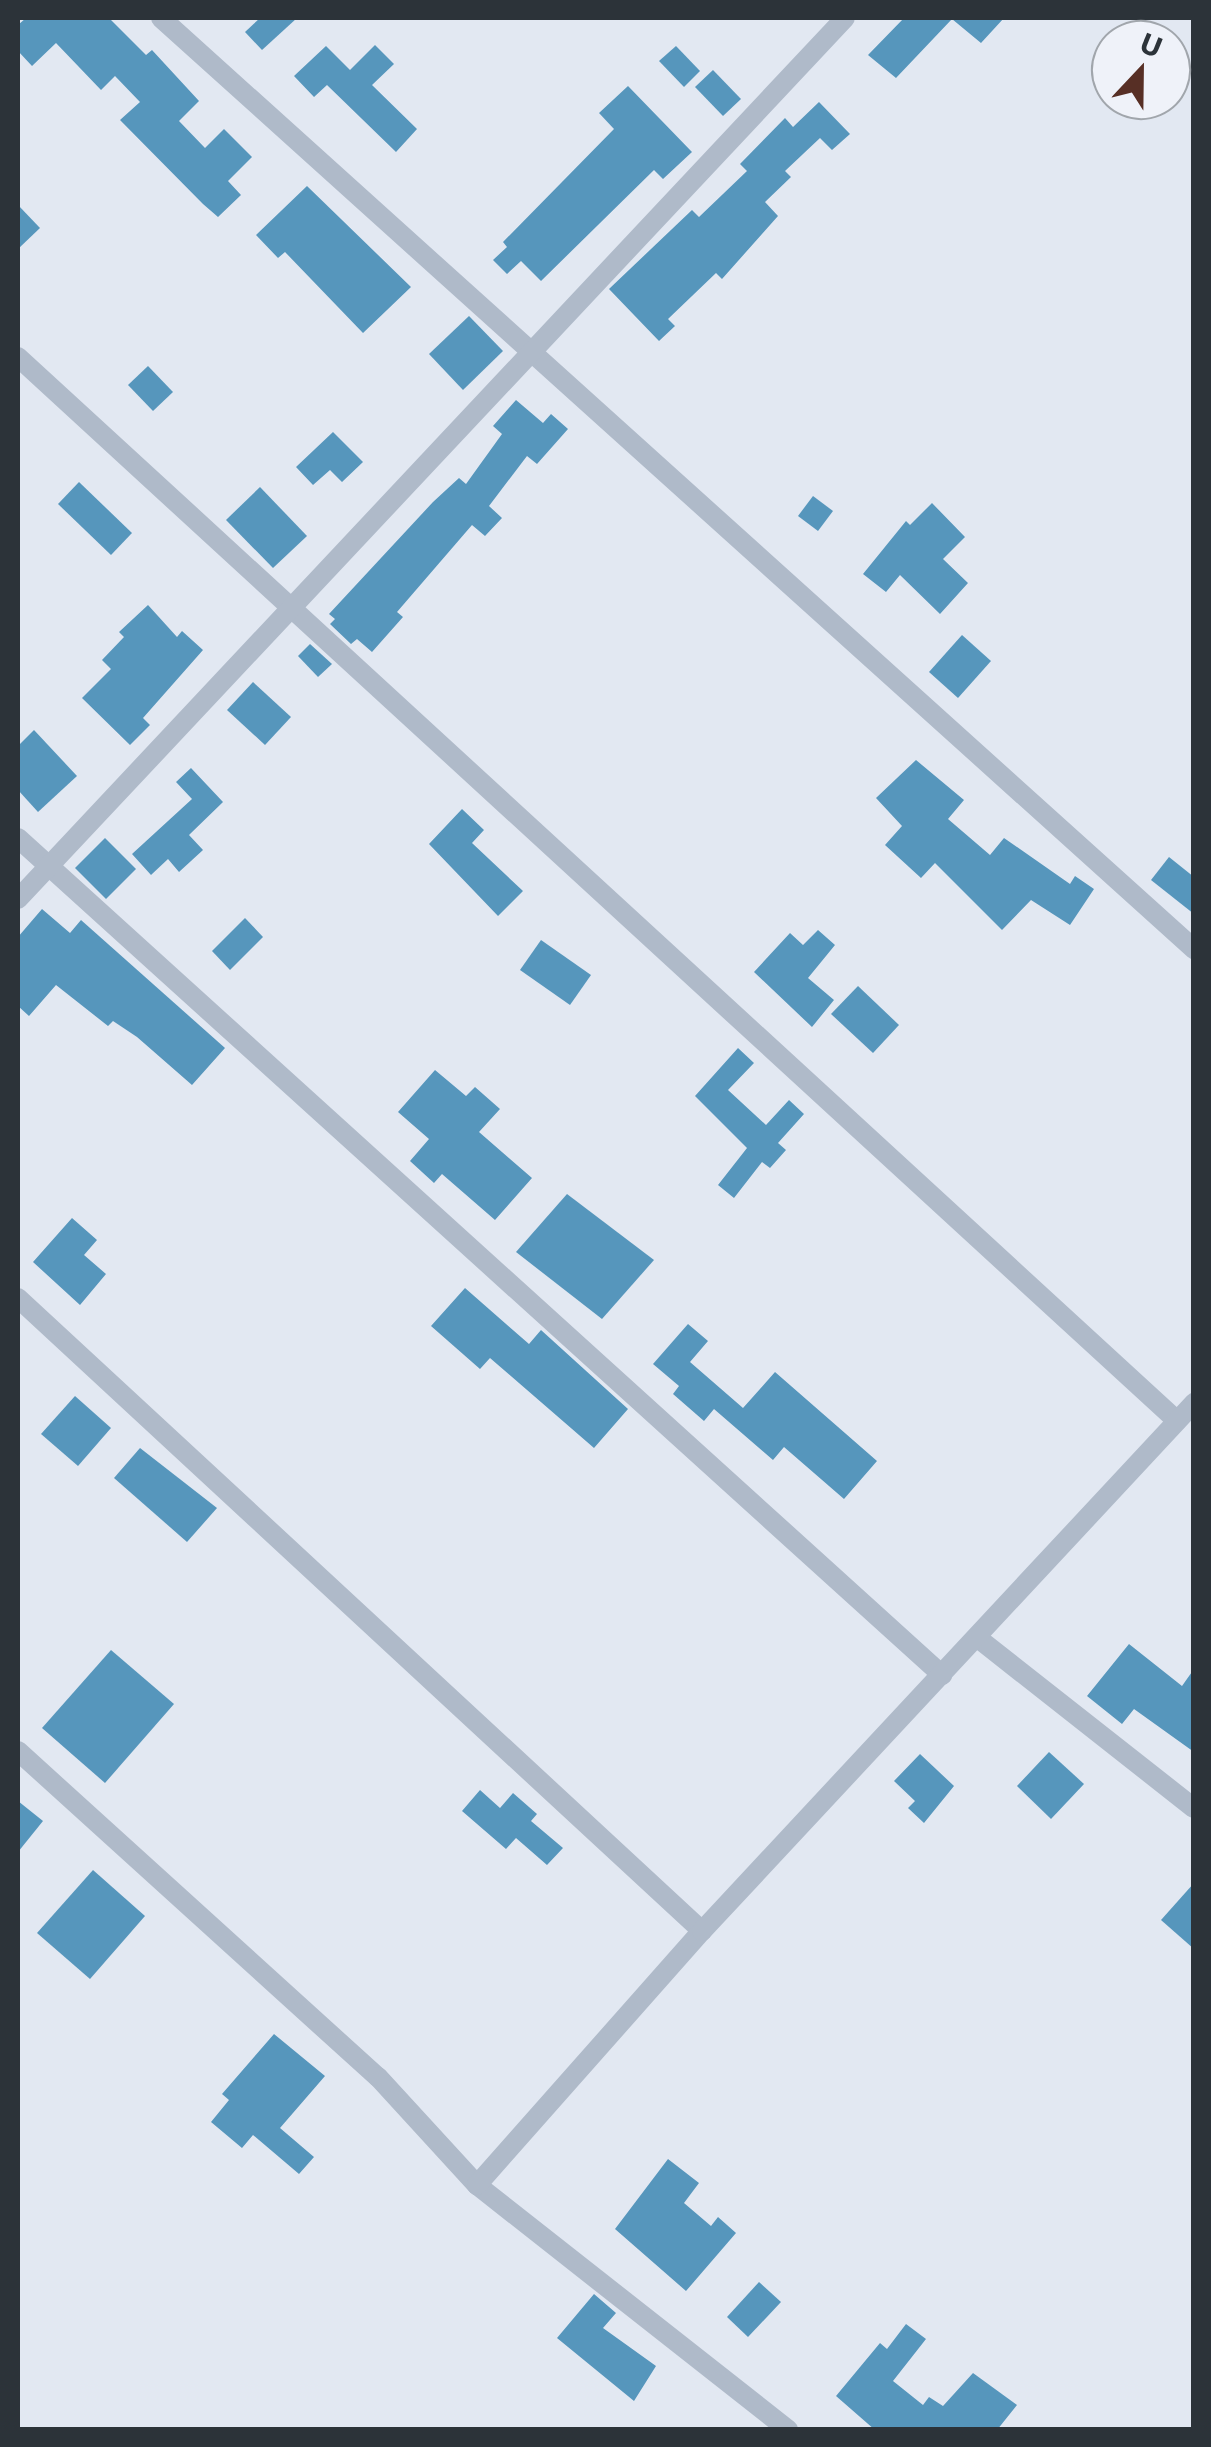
<!DOCTYPE html>
<html>
<head>
<meta charset="utf-8">
<style>
	body { margin:0 }
	#map { position:relative; width:1211px; height:2447px; overflow:hidden; background:#e2e8f2; font-family:Commissioner,sans-serif }
	div>[style] { position:absolute }
	.building>* { inset:0; background:#5696bc }
	.street>* { height:20px; margin:-10px; padding:0 10px; transform-origin:10px; border-radius:10px; background:#afbac9 }
	span { translate:-50% -50%; white-space:nowrap; text-align:center; line-height:1.15; -webkit-text-stroke:8px #eff2f9; paint-order:stroke }
	.frame { position:absolute; inset:0; border:20px solid #2c3339; pointer-events:none }
	.north { position:absolute; left:1091px; top:20px; width:100px; height:100px; box-sizing:border-box; background:#eff2f9; border:2px solid #a1a6ac; border-radius:50%; rotate:22deg; font-size:28px; font-weight:700; line-height:40px; text-align:center; color:#2c3339 }
	.north::after { content:''; display:block; margin:auto; width:35px; height:45px; background:#572f25; clip-path:polygon(50% 0,100% 100%,50% 72%,0 100%) }
</style>
</head>
<body>
<div id="map">
	<div class="building">
		<i style="clip-path:polygon(26px 18px,109px 18px,146px 55px,152px 50px,199px 101px,179px 121px,205px 148px,224px 129px,252px 157px,228px 181px,241px 195px,218px 217px,203px 204px,120px 120px,140px 102px,115px 76px,101px 90px,56px 43px,32px 66px,18px 51px,18px 25px)"></i>
		<i style="clip-path:polygon(260px 18px,297px 18px,262px 50px,245px 32px)"></i>
		<i style="clip-path:polygon(904px 18px,1004px 18px,981px 43px,952px 19px,896px 78px,868px 55px)"></i>
		<i style="clip-path:polygon(375px 45px,394px 64px,372px 85px,417px 129px,396px 152px,327px 85px,314px 97px,294px 76px,326px 46px,350px 70px)"></i>
		<i style="clip-path:polygon(676px 46px,700px 71px,684px 87px,659px 61px)"></i>
		<i style="clip-path:polygon(713px 70px,741px 99px,723px 116px,695px 87px)"></i>
		<i style="clip-path:polygon(628px 86px,692px 152px,663px 179px,654px 170px,541px 281px,521px 261px,507px 274px,493px 260px,507px 247px,503px 242px,614px 129px,599px 113px)"></i>
		<i style="clip-path:polygon(819px 102px,850px 134px,832px 150px,820px 138px,785px 171px,791px 177px,765px 202px,778px 216px,722px 279px,716px 273px,668px 319px,675px 326px,659px 341px,609px 289px,692px 210px,699px 217px,747px 171px,740px 164px,785px 118px,793px 127px)"></i>
		<i style="clip-path:polygon(307px 186px,411px 287px,363px 333px,285px 252px,278px 258px,256px 235px)"></i>
		<i style="clip-path:polygon(18px 205px,40px 228px,18px 249px)"></i>
		<i style="clip-path:polygon(469px 316px,503px 351px,463px 390px,429px 354px)"></i>
		<i style="clip-path:polygon(148px 366px,173px 392px,153px 411px,128px 385px)"></i>
		<i style="clip-path:polygon(516px 400px,543px 423px,551px 414px,568px 429px,537px 464px,527px 456px,489px 506px,502px 518px,485px 536px,472px 525px,397px 612px,403px 617px,372px 652px,357px 639px,351px 644px,330px 624px,335px 619px,329px 614px,433px 502px,459px 478px,466px 484px,502px 434px,493px 426px)"></i>
		<i style="clip-path:polygon(333px 432px,363px 462px,342px 482px,330px 470px,313px 485px,296px 467px)"></i>
		<i style="clip-path:polygon(79px 482px,132px 533px,111px 555px,58px 504px)"></i>
		<i style="clip-path:polygon(260px 487px,307px 536px,273px 568px,226px 520px)"></i>
		<i style="clip-path:polygon(813px 496px,833px 511px,818px 531px,798px 516px)"></i>
		<i style="clip-path:polygon(932px 503px,965px 537px,943px 559px,968px 583px,940px 614px,900px 575px,886px 592px,863px 574px,906px 521px,910px 525px)"></i>
		<i style="clip-path:polygon(148px 605px,177px 637px,182px 631px,203px 650px,143px 718px,150px 725px,130px 745px,82px 698px,111px 669px,102px 660px,124px 637px,119px 632px)"></i>
		<i style="clip-path:polygon(962px 635px,991px 661px,958px 698px,929px 672px)"></i>
		<i style="clip-path:polygon(310px 644px,332px 664px,318px 677px,298px 656px)"></i>
		<i style="clip-path:polygon(253px 682px,291px 717px,265px 745px,227px 710px)"></i>
		<i style="clip-path:polygon(34px 730px,77px 776px,38px 812px,18px 790px,18px 746px)"></i>
		<i style="clip-path:polygon(916px 760px,964px 800px,948px 819px,990px 855px,1004px 838px,1070px 884px,1075px 876px,1094px 889px,1070px 925px,1031px 900px,1002px 930px,935px 863px,921px 878px,885px 845px,902px 826px,876px 798px)"></i>
		<i style="clip-path:polygon(191px 768px,223px 802px,189px 835px,203px 850px,179px 872px,168px 859px,151px 875px,132px 854px,192px 799px,176px 782px)"></i>
		<i style="clip-path:polygon(462px 809px,484px 830px,472px 843px,523px 891px,498px 916px,429px 844px)"></i>
		<i style="clip-path:polygon(105px 838px,136px 869px,106px 899px,75px 868px)"></i>
		<i style="clip-path:polygon(1169px 857px,1194px 877px,1194px 914px,1151px 880px)"></i>
		<i style="clip-path:polygon(42px 909px,70px 933px,81px 920px,225px 1048px,192px 1085px,137px 1037px,113px 1021px,108px 1026px,56px 985px,29px 1016px,18px 1006px,18px 937px)"></i>
		<i style="clip-path:polygon(245px 918px,263px 937px,230px 970px,212px 951px)"></i>
		<i style="clip-path:polygon(818px 930px,835px 945px,808px 978px,834px 1000px,812px 1027px,754px 972px,790px 933px,803px 945px)"></i>
		<i style="clip-path:polygon(541px 940px,591px 975px,570px 1005px,520px 970px)"></i>
		<i style="clip-path:polygon(858px 986px,899px 1025px,873px 1053px,831px 1014px)"></i>
		<i style="clip-path:polygon(738px 1048px,754px 1063px,728px 1090px,766px 1125px,789px 1100px,804px 1114px,778px 1143px,786px 1150px,770px 1168px,762px 1162px,734px 1198px,718px 1185px,747px 1148px,695px 1096px)"></i>
		<i style="clip-path:polygon(435px 1070px,466px 1096px,475px 1087px,500px 1109px,479px 1132px,532px 1178px,495px 1220px,442px 1174px,434px 1183px,410px 1161px,429px 1139px,398px 1112px)"></i>
		<i style="clip-path:polygon(567px 1194px,654px 1260px,602px 1319px,516px 1252px)"></i>
		<i style="clip-path:polygon(72px 1218px,97px 1240px,84px 1255px,106px 1274px,80px 1305px,33px 1262px)"></i>
		<i style="clip-path:polygon(465px 1288px,529px 1344px,541px 1330px,628px 1409px,594px 1448px,490px 1358px,480px 1369px,431px 1326px)"></i>
		<i style="clip-path:polygon(688px 1324px,708px 1341px,690px 1362px,743px 1408px,775px 1372px,877px 1461px,844px 1499px,784px 1447px,773px 1460px,714px 1409px,704px 1421px,673px 1394px,679px 1386px,653px 1364px)"></i>
		<i style="clip-path:polygon(75px 1396px,111px 1428px,78px 1466px,41px 1434px)"></i>
		<i style="clip-path:polygon(140px 1448px,217px 1508px,187px 1542px,114px 1478px)"></i>
		<i style="clip-path:polygon(1129px 1644px,1182px 1686px,1194px 1669px,1194px 1752px,1134px 1709px,1122px 1724px,1087px 1696px)"></i>
		<i style="clip-path:polygon(111px 1650px,174px 1704px,105px 1783px,42px 1728px)"></i>
		<i style="clip-path:polygon(1049px 1752px,1084px 1784px,1051px 1819px,1017px 1786px)"></i>
		<i style="clip-path:polygon(920px 1754px,954px 1786px,924px 1823px,908px 1808px,915px 1801px,894px 1781px)"></i>
		<i style="clip-path:polygon(480px 1790px,500px 1808px,513px 1793px,537px 1814px,531px 1821px,563px 1848px,547px 1865px,516px 1838px,506px 1849px,462px 1811px)"></i>
		<i style="clip-path:polygon(18px 1801px,43px 1821px,18px 1852px)"></i>
		<i style="clip-path:polygon(93px 1870px,145px 1916px,90px 1979px,37px 1933px)"></i>
		<i style="clip-path:polygon(1194px 1883px,1194px 1949px,1161px 1920px)"></i>
		<i style="clip-path:polygon(274px 2034px,325px 2076px,280px 2128px,314px 2157px,299px 2174px,253px 2135px,242px 2148px,211px 2122px,229px 2100px,222px 2094px)"></i>
		<i style="clip-path:polygon(668px 2159px,699px 2183px,684px 2203px,711px 2226px,718px 2217px,736px 2233px,686px 2291px,615px 2229px)"></i>
		<i style="clip-path:polygon(759px 2282px,781px 2302px,748px 2337px,727px 2317px)"></i>
		<i style="clip-path:polygon(594px 2294px,616px 2313px,603px 2328px,656px 2366px,634px 2401px,557px 2338px)"></i>
		<i style="clip-path:polygon(906px 2324px,926px 2339px,893px 2381px,923px 2405px,929px 2397px,943px 2406px,973px 2373px,1017px 2405px,997px 2430px,875px 2430px,836px 2396px,880px 2343px,887px 2349px)"></i>
	</div>
	<div class="street">
		<i style="left:161px;top:18px;width:1391px;rotate:42.03deg"></i>
		<i style="left:18px;top:357px;width:1573px;rotate:42.55deg"></i>
		<i style="left:18px;top:838px;width:1247px;rotate:42.17deg"></i>
		<i style="left:18px;top:899px;width:1208px;rotate:-46.81deg"></i>
		<i style="left:18px;top:1298px;width:932px;rotate:42.78deg"></i>
		<i style="left:979px;top:1639px;width:273px;rotate:38.2deg"></i>
		<i style="left:18px;top:1751px;width:486px;rotate:42.2deg"></i>
		<i style="left:378px;top:2077px;width:147px;rotate:47.5deg"></i>
		<i style="left:477px;top:2185px;width:396px;rotate:38.2deg"></i>
		<i style="left:477px;top:2185px;width:339px;rotate:-48.5deg"></i>
		<i style="left:702px;top:1931px;width:722px;rotate:-47.02deg"></i>
	</div>
	<div class="frame"></div>
	<div class="north">U</div>
</div>
</body>
</html>
